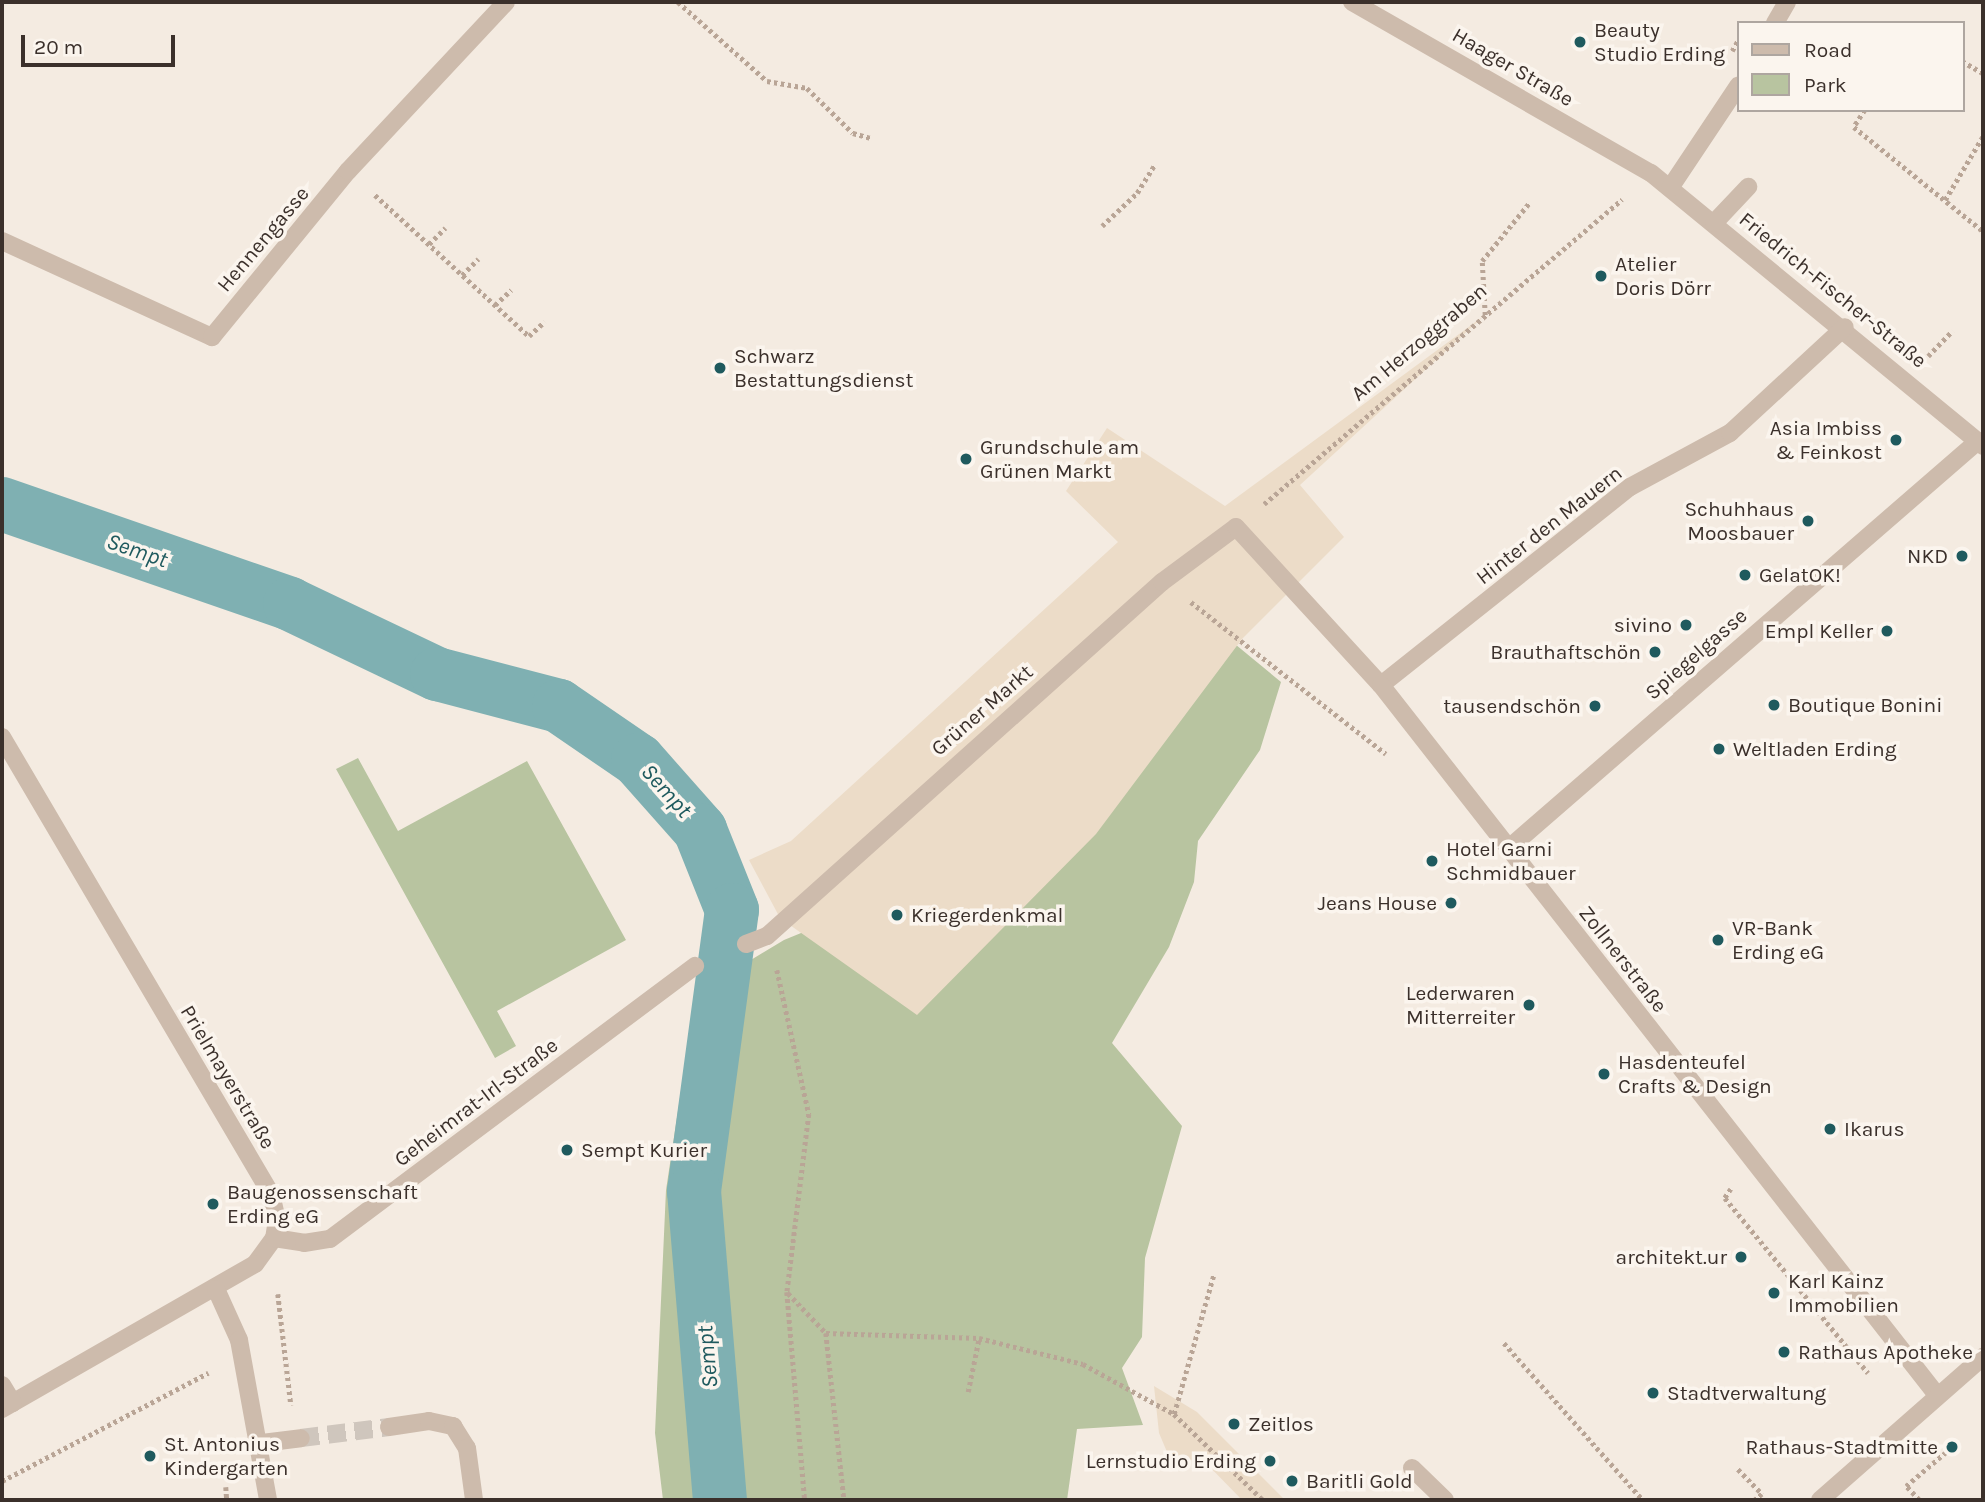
<!DOCTYPE html>
<html>
<head>
<meta charset="utf-8">
<style>
	body { margin:0 }
	#map { position:relative; width:1985px; height:1502px; overflow:hidden; background:#f4ebe1; font-family:Karla,sans-serif }
	div>[style] { position:absolute }
	.green>* { inset:0; background:#b8c4a0 }
	.plaza>* { inset:0; background:#ecdcc8 }
	.canal>* { height:54px; margin:-27px; padding:0 27px; transform-origin:27px; border-radius:27px; background:#7fb0b2 }
	.minor-tunnel>* { height:18px; margin-top:-9px; transform-origin:0; background:repeating-linear-gradient(90deg,#cfc6bd 0 18px,transparent 0 27px) }
	.path>* { height:4.5px; margin-top:-2.25px; transform-origin:0; background:repeating-linear-gradient(90deg,#b9a596 0 3.5px,transparent 0 7px) }
	.minor>* { height:18px; margin:-9px; padding:0 9px; transform-origin:9px; border-radius:9px; background:#cdbbac }
	.dots>* { width:19px; height:19px; translate:-50% -50%; box-sizing:border-box; border:4px solid #fbf5ee; border-radius:50% }
	span { translate:-50% -50%; white-space:nowrap; text-align:center; line-height:1.15; -webkit-text-stroke:7px #fbf5ee; paint-order:stroke }
	.poi-label { font-size:21px; color:#3b302b }
	.left { translate:0 -50%; text-align:left }
	.right { translate:-100% -50%; text-align:right }
	.street-label { font-size:21px; color:#3b302b }
	.water-label { font-size:23px; color:#1f5a5e; font-style:italic }
	.frame { position:absolute; inset:0; border:4px solid #3b302b; pointer-events:none }
	.legend { position:absolute; left:1737px; top:21px; width:228px; height:91px; box-sizing:border-box; background:#fbf5ee; border:2px solid #aea6a0; margin:0; padding:9px 12px; list-style:none; font-size:21px; color:#3b302b }
	.legend li { display:flex; align-items:center; gap:14px; height:35px }
	.legend b { width:35px; border:2px solid #aea6a0 }
	.scale { position:absolute; left:21px; top:35px; width:154px; height:32px; box-sizing:border-box; border:4px solid #3b302b; border-top:0; padding-left:9px; font-size:21px; line-height:24px; white-space:nowrap; color:#3b302b; -webkit-text-stroke:5px #fbf5ee; paint-order:stroke }
</style>
</head>
<body>
<div id="map">
	<div class="green">
		<i style="clip-path:polygon(1213px 626px,1281px 682px,1260px 750px,1198px 841px,1194px 882px,1169px 947px,1112px 1043px,1182px 1126px,1145px 1258px,1142px 1337px,1122px 1368px,1143px 1425px,1077px 1429px,1067px 1500px,663px 1500px,655px 1433px,666px 1190px,684px 1071px,695px 1049px,708px 986px,784px 940px,862px 908px)"></i>
		<i style="clip-path:polygon(358px 758px,398px 831px,527px 761px,626px 940px,497px 1011px,516px 1046px,495px 1058px,336px 769px)"></i>
	</div>
	<div class="plaza">
		<i style="clip-path:polygon(1485px 315px,1300px 485px,1344px 537px,1242px 639px,1096px 834px,917px 1015px,780px 918px,749px 860px,791px 841px,1118px 542px,1066px 491px,1107px 428px,1225px 506px)"></i>
		<i style="clip-path:polygon(1154px 1386px,1197px 1412px,1285px 1500px,1242px 1500px,1204px 1461px,1170px 1459px,1159px 1433px)"></i>
	</div>
	<div class="canal">
		<i style="left:2px;top:504px;width:305px;rotate:19.1deg"></i>
		<i style="left:290px;top:604px;width:163px;rotate:25.5deg"></i>
		<i style="left:437px;top:674px;width:126px;rotate:14.7deg"></i>
		<i style="left:559px;top:706px;width:96px;rotate:34.4deg"></i>
		<i style="left:638px;top:760px;width:94px;rotate:48.5deg"></i>
		<i style="left:700px;top:830px;width:86px;rotate:68.2deg"></i>
		<i style="left:732px;top:910px;width:284px;rotate:97.7deg"></i>
		<i style="left:694px;top:1191px;width:310px;rotate:85.2deg"></i>
	</div>
	<div class="minor-tunnel">
		<i style="left:301px;top:1438px;width:89px;rotate:-7.1deg"></i>
	</div>
	<div class="path">
		<i style="left:678px;top:2px;width:119px;rotate:41.6deg"></i>
		<i style="left:767px;top:81px;width:41px;rotate:9.9deg"></i>
		<i style="left:807px;top:88px;width:64px;rotate:44.4deg"></i>
		<i style="left:853px;top:133px;width:18px;rotate:16deg"></i>
		<i style="left:1732px;top:51px;width:13px;rotate:-61deg"></i>
		<i style="left:1962px;top:61px;width:24px;rotate:30deg"></i>
		<i style="left:1865px;top:110px;width:20px;rotate:123deg"></i>
		<i style="left:1854px;top:127px;width:166px;rotate:38.9deg"></i>
		<i style="left:375px;top:195px;width:209px;rotate:42.5deg"></i>
		<i style="left:529px;top:336px;width:21px;rotate:-43deg"></i>
		<i style="left:1945px;top:200px;width:74px;rotate:-59.3deg"></i>
		<i style="left:1102px;top:226px;width:48px;rotate:-43.3deg"></i>
		<i style="left:1137px;top:193px;width:34px;rotate:-58deg"></i>
		<i style="left:429px;top:244px;width:23px;rotate:-45deg"></i>
		<i style="left:462px;top:275px;width:23px;rotate:-45deg"></i>
		<i style="left:495px;top:305px;width:22px;rotate:-43deg"></i>
		<i style="left:1485px;top:315px;width:54px;rotate:-93.2deg"></i>
		<i style="left:1482px;top:261px;width:76px;rotate:-50.9deg"></i>
		<i style="left:1928px;top:356px;width:35px;rotate:-46deg"></i>
		<i style="left:1264px;top:504px;width:470px;rotate:-40.4deg"></i>
		<i style="left:1191px;top:602px;width:247px;rotate:37.9deg"></i>
		<i style="left:777px;top:970px;width:148px;rotate:77.5deg"></i>
		<i style="left:809px;top:1114px;width:179px;rotate:97deg"></i>
		<i style="left:787px;top:1292px;width:209px;rotate:85.1deg"></i>
		<i style="left:1731px;top:1189px;width:11px;rotate:124deg"></i>
		<i style="left:1725px;top:1198px;width:226px;rotate:50.7deg"></i>
		<i style="left:788px;top:1293px;width:55px;rotate:46.5deg"></i>
		<i style="left:826px;top:1333px;width:153px;rotate:1.9deg"></i>
		<i style="left:979px;top:1338px;width:107px;rotate:14deg"></i>
		<i style="left:1083px;top:1364px;width:104px;rotate:28.8deg"></i>
		<i style="left:1174px;top:1414px;width:124px;rotate:44deg"></i>
		<i style="left:278px;top:1294px;width:112px;rotate:83.3deg"></i>
		<i style="left:826px;top:1333px;width:168px;rotate:83.8deg"></i>
		<i style="left:1504px;top:1343px;width:210px;rotate:48.5deg"></i>
		<i style="left:968px;top:1392px;width:55px;rotate:-78.5deg"></i>
		<i style="left:1174px;top:1414px;width:146px;rotate:-74.1deg"></i>
		<i style="left:1738px;top:1469px;width:35px;rotate:46deg"></i>
		<i style="left:1762px;top:1494px;width:9px;rotate:139deg"></i>
		<i style="left:2px;top:1481px;width:233px;rotate:-27.7deg"></i>
		<i style="left:226px;top:1487px;width:13px;rotate:86deg"></i>
		<i style="left:1919px;top:1500px;width:19px;rotate:-133deg"></i>
		<i style="left:1906px;top:1486px;width:60px;rotate:-40.3deg"></i>
	</div>
	<div class="minor">
		<i style="left:1352px;top:2px;width:344px;rotate:29.8deg"></i>
		<i style="left:1651px;top:173px;width:430px;rotate:39.4deg"></i>
		<i style="left:1775px;top:23px;width:24px;rotate:-60deg"></i>
		<i style="left:1670px;top:188px;width:123px;rotate:-56.3deg"></i>
		<i style="left:1714px;top:223px;width:50px;rotate:-46.6deg"></i>
		<i style="left:2px;top:241px;width:231px;rotate:24.6deg"></i>
		<i style="left:212px;top:337px;width:215px;rotate:-50.7deg"></i>
		<i style="left:348px;top:171px;width:231px;rotate:-46.9deg"></i>
		<i style="left:1381px;top:685px;width:318px;rotate:-38.5deg"></i>
		<i style="left:1630px;top:487px;width:114px;rotate:-28.4deg"></i>
		<i style="left:1730px;top:433px;width:156px;rotate:-42.7deg"></i>
		<i style="left:2px;top:737px;width:530px;rotate:59.52deg"></i>
		<i style="left:271px;top:1194px;width:27px;rotate:77deg"></i>
		<i style="left:277px;top:1220px;width:18px;rotate:99deg"></i>
		<i style="left:274px;top:1238px;width:32px;rotate:126deg"></i>
		<i style="left:255px;top:1264px;width:292px;rotate:150.2deg"></i>
		<i style="left:1509px;top:848px;width:621px;rotate:-40.95deg"></i>
		<i style="left:746px;top:944px;width:22px;rotate:-21deg"></i>
		<i style="left:767px;top:936px;width:530px;rotate:-41.87deg"></i>
		<i style="left:1162px;top:582px;width:92px;rotate:-36.6deg"></i>
		<i style="left:1236px;top:527px;width:214px;rotate:47.5deg"></i>
		<i style="left:1381px;top:685px;width:902px;rotate:51.94deg"></i>
		<i style="left:274px;top:1238px;width:30px;rotate:9deg"></i>
		<i style="left:304px;top:1243px;width:26px;rotate:-9deg"></i>
		<i style="left:330px;top:1239px;width:456px;rotate:-36.8deg"></i>
		<i style="left:216px;top:1289px;width:56px;rotate:65.7deg"></i>
		<i style="left:239px;top:1340px;width:163px;rotate:79.7deg"></i>
		<i style="left:2px;top:1385px;width:21px;rotate:59deg"></i>
		<i style="left:389px;top:1427px;width:40px;rotate:-8.5deg"></i>
		<i style="left:429px;top:1421px;width:25px;rotate:12deg"></i>
		<i style="left:453px;top:1426px;width:26px;rotate:58deg"></i>
		<i style="left:467px;top:1448px;width:52px;rotate:82.3deg"></i>
		<i style="left:262px;top:1443px;width:39px;rotate:-7deg"></i>
		<i style="left:1412px;top:1468px;width:46px;rotate:44.1deg"></i>
		<i style="left:1820px;top:1500px;width:217px;rotate:-41.3deg"></i>
	</div>
	<div class="dots">
		<i style="left:1580px;top:42px;background:#1f5a5e"></i>
		<i style="left:1601px;top:276px;background:#1f5a5e"></i>
		<i style="left:720px;top:368px;background:#1f5a5e"></i>
		<i style="left:1896px;top:440px;background:#1f5a5e"></i>
		<i style="left:966px;top:459px;background:#1f5a5e"></i>
		<i style="left:1808px;top:521px;background:#1f5a5e"></i>
		<i style="left:1962px;top:556px;background:#1f5a5e"></i>
		<i style="left:1745px;top:575px;background:#1f5a5e"></i>
		<i style="left:1686px;top:625px;background:#1f5a5e"></i>
		<i style="left:1887px;top:631px;background:#1f5a5e"></i>
		<i style="left:1655px;top:652px;background:#1f5a5e"></i>
		<i style="left:1774px;top:705px;background:#1f5a5e"></i>
		<i style="left:1595px;top:706px;background:#1f5a5e"></i>
		<i style="left:1719px;top:749px;background:#1f5a5e"></i>
		<i style="left:1432px;top:861px;background:#1f5a5e"></i>
		<i style="left:1451px;top:903px;background:#1f5a5e"></i>
		<i style="left:897px;top:915px;background:#1f5a5e"></i>
		<i style="left:1718px;top:940px;background:#1f5a5e"></i>
		<i style="left:1529px;top:1005px;background:#1f5a5e"></i>
		<i style="left:1604px;top:1074px;background:#1f5a5e"></i>
		<i style="left:1830px;top:1129px;background:#1f5a5e"></i>
		<i style="left:567px;top:1150px;background:#1f5a5e"></i>
		<i style="left:213px;top:1204px;background:#1f5a5e"></i>
		<i style="left:1741px;top:1257px;background:#1f5a5e"></i>
		<i style="left:1774px;top:1293px;background:#1f5a5e"></i>
		<i style="left:1784px;top:1352px;background:#1f5a5e"></i>
		<i style="left:1653px;top:1393px;background:#1f5a5e"></i>
		<i style="left:1234px;top:1424px;background:#1f5a5e"></i>
		<i style="left:1952px;top:1447px;background:#1f5a5e"></i>
		<i style="left:150px;top:1456px;background:#1f5a5e"></i>
		<i style="left:1270px;top:1461px;background:#1f5a5e"></i>
		<i style="left:1292px;top:1481px;background:#1f5a5e"></i>
	</div>
	<div class="poi-label">
		<span class="left" style="left:1594px;top:42px">Beauty<br>Studio Erding</span>
		<span class="left" style="left:1615px;top:276px">Atelier<br>Doris Dörr</span>
		<span class="left" style="left:734px;top:368px">Schwarz<br>Bestattungsdienst</span>
		<span class="right" style="left:1882px;top:440px">Asia Imbiss<br>&amp; Feinkost</span>
		<span class="left" style="left:980px;top:459px">Grundschule am<br>Grünen Markt</span>
		<span class="right" style="left:1794px;top:521px">Schuhhaus<br>Moosbauer</span>
		<span class="right" style="left:1948px;top:556px">NKD</span>
		<span class="left" style="left:1759px;top:575px">GelatOK!</span>
		<span class="right" style="left:1672px;top:625px">sivino</span>
		<span class="right" style="left:1873px;top:631px">Empl Keller</span>
		<span class="right" style="left:1641px;top:652px">Brauthaftschön</span>
		<span class="left" style="left:1788px;top:705px">Boutique Bonini</span>
		<span class="right" style="left:1581px;top:706px">tausendschön</span>
		<span class="left" style="left:1733px;top:749px">Weltladen Erding</span>
		<span class="left" style="left:1446px;top:861px">Hotel Garni<br>Schmidbauer</span>
		<span class="right" style="left:1437px;top:903px">Jeans House</span>
		<span class="left" style="left:911px;top:915px">Kriegerdenkmal</span>
		<span class="left" style="left:1732px;top:940px">VR-Bank<br>Erding eG</span>
		<span class="right" style="left:1515px;top:1005px">Lederwaren<br>Mitterreiter</span>
		<span class="left" style="left:1618px;top:1074px">Hasdenteufel<br>Crafts &amp; Design</span>
		<span class="left" style="left:1844px;top:1129px">Ikarus</span>
		<span class="left" style="left:581px;top:1150px">Sempt Kurier</span>
		<span class="left" style="left:227px;top:1204px">Baugenossenschaft<br>Erding eG</span>
		<span class="right" style="left:1727px;top:1257px">architekt.ur</span>
		<span class="left" style="left:1788px;top:1293px">Karl Kainz<br>Immobilien</span>
		<span class="left" style="left:1798px;top:1352px">Rathaus Apotheke</span>
		<span class="left" style="left:1667px;top:1393px">Stadtverwaltung</span>
		<span class="left" style="left:1248px;top:1424px">Zeitlos</span>
		<span class="left" style="left:164px;top:1456px">St. Antonius<br>Kindergarten</span>
		<span class="right" style="left:1938px;top:1447px">Rathaus-Stadtmitte</span>
		<span class="right" style="left:1256px;top:1461px">Lernstudio Erding</span>
		<span class="left" style="left:1306px;top:1481px">Baritli Gold</span>
	</div>
	<div class="street-label">
		<span style="left:1513px;top:67px;rotate:30deg">Haager Straße</span>
		<span style="left:263px;top:239px;rotate:-50deg">Hennengasse</span>
		<span style="left:1833px;top:290px;rotate:39deg">Friedrich-Fischer-Straße</span>
		<span style="left:1419px;top:342px;rotate:-40deg">Am Herzoggraben</span>
		<span style="left:1549px;top:525px;rotate:-38deg">Hinter den Mauern</span>
		<span style="left:1696px;top:654px;rotate:-41deg">Spiegelgasse</span>
		<span style="left:982px;top:710px;rotate:-41deg">Grüner Markt</span>
		<span style="left:1623px;top:959px;rotate:52deg">Zollnerstraße</span>
		<span style="left:228px;top:1077px;rotate:59deg">Prielmayerstraße</span>
		<span style="left:476px;top:1102px;rotate:-37deg">Geheimrat-Irl-Straße</span>
	</div>
	<div class="water-label">
		<span style="left:137px;top:551px;rotate:19deg">Sempt</span>
		<span style="left:666px;top:791px;rotate:48deg">Sempt</span>
		<span style="left:708px;top:1357px;rotate:-95deg">Sempt</span>
	</div>
	<div class="frame"></div>
	<ul class="legend">
	<li><b style="height:9px;background:#cdbbac"></b>Road</li>
	<li><b style="height:19px;background:#b8c4a0"></b>Park</li>
	</ul>
	<div class="scale">20 m</div>
</div>
</body>
</html>
